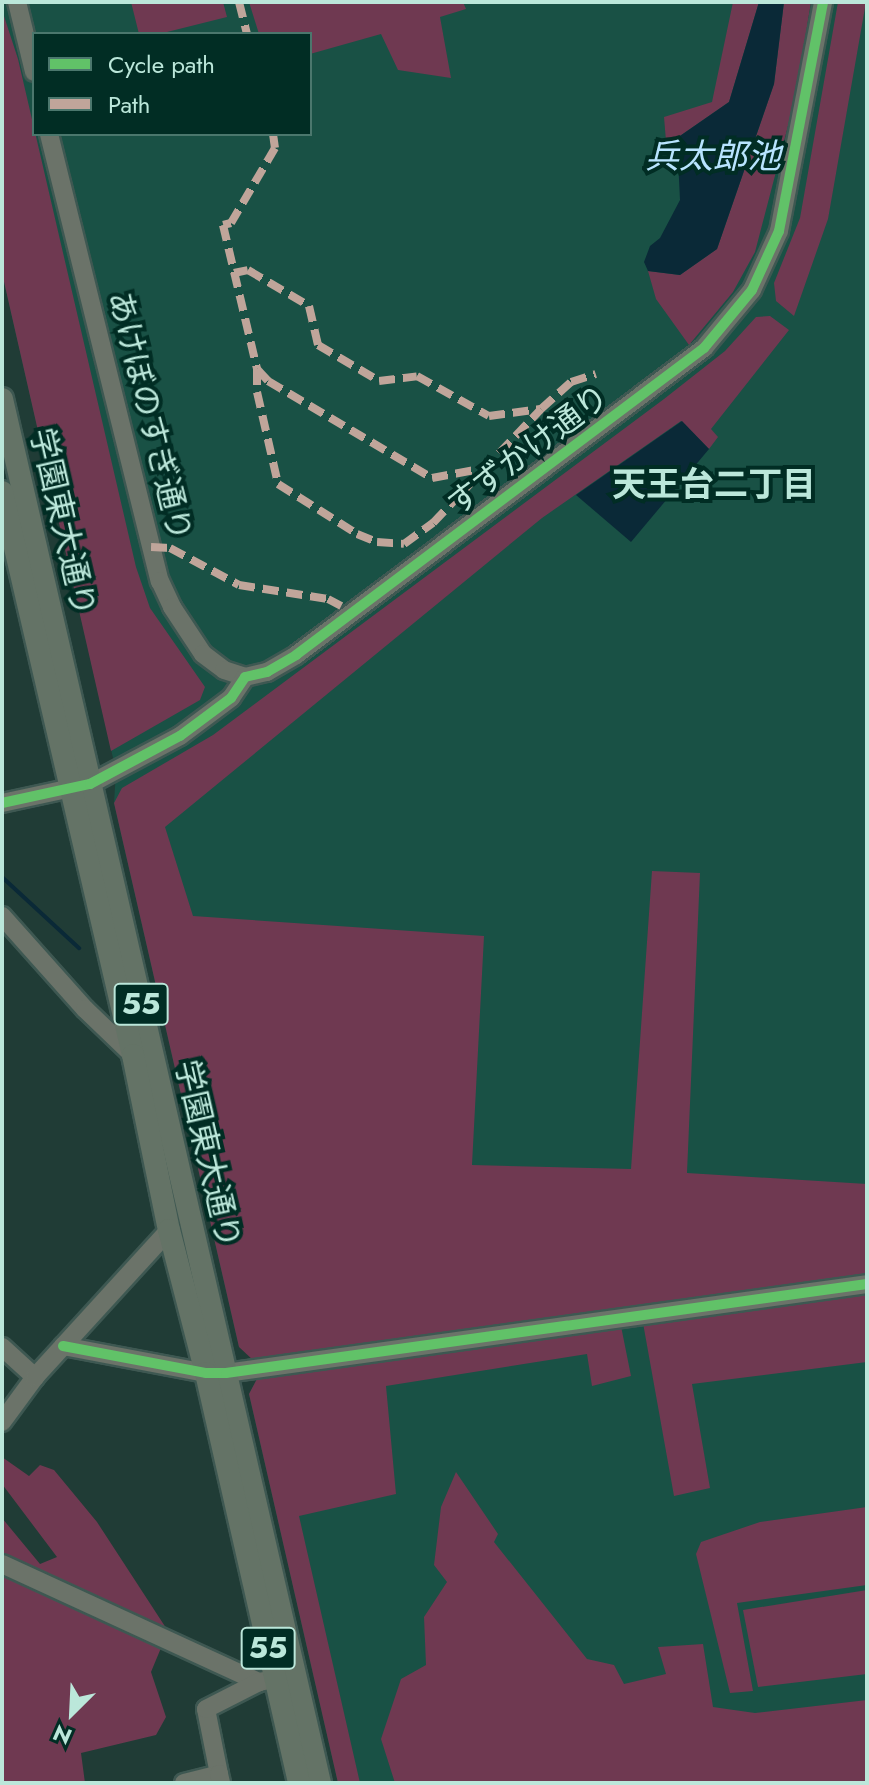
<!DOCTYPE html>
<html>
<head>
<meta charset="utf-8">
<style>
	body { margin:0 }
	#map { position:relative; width:869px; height:1785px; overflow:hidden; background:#203c36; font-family:Jost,"Noto Sans JP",sans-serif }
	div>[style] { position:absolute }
	.built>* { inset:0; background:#195145 }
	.green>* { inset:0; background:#6f3951 }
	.water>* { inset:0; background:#0a2937 }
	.stream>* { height:4px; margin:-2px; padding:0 2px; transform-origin:2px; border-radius:2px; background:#0a2937 }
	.roads { filter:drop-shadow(2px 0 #3e5852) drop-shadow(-2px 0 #3e5852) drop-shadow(0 2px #3e5852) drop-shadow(0 -2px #3e5852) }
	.minor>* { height:18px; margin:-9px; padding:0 9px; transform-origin:9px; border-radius:9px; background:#6b7369 }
	.major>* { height:22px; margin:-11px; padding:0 11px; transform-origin:11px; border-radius:11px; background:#647366 }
	.quiet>* { height:8px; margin-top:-4px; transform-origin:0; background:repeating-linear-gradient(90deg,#c0a59a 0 16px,transparent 0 24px) }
	.cycleway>* { height:10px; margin:-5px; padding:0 5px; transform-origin:5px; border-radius:5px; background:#61c268 }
	span { translate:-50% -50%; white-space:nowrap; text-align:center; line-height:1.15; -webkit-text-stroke:8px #012d24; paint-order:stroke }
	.shield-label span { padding:2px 6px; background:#012d24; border:2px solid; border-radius:6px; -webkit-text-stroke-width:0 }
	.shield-label { font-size:30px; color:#bbe7da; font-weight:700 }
	.street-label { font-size:32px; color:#bbe7da }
	.water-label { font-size:34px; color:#b8e4ff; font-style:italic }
	.neighbourhood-label { font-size:34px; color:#bbe7da; font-weight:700 }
	.frame { position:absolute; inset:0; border:4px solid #bbe7da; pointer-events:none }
	.legend { position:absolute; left:32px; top:32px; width:280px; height:104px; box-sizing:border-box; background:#012d24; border:2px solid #4b776d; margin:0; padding:10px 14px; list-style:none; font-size:24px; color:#bbe7da }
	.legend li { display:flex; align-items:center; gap:16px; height:40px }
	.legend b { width:40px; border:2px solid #4b776d }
	.north { position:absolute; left:32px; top:1673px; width:80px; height:80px; -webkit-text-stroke:6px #012d24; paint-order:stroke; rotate:204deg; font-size:22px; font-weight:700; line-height:32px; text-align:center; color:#bbe7da }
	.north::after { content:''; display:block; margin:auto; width:28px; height:36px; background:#bbe7da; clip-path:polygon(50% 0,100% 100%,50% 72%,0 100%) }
</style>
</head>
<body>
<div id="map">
	<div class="built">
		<i style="clip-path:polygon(evenodd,2px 2px,867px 2px,867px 1276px,239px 1347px,114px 803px,116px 771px,2px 273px,2px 2px,34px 34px,310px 34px,310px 134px,34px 134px,34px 34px)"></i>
		<i style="clip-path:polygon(867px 1292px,867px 1783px,338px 1783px,249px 1394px,258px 1377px)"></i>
	</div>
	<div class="green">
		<i style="clip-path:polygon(131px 2px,223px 2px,227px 17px,159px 34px,139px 34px)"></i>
		<i style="clip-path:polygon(249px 2px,463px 2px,466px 9px,440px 17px,451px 78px,398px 70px,381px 34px,310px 54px,310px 34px,259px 34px)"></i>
		<i style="clip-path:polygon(733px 2px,759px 2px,729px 102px,677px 138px,666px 141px,664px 117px,712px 102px)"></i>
		<i style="clip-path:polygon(784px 2px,811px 2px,795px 99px,755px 252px,733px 292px,689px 345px,656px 299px,648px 271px,680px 275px,717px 249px,774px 84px)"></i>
		<i style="clip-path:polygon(838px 2px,866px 2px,828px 219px,794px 316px,776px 301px,774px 283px,800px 218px)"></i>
		<i style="clip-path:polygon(2px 10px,18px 59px,136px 567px,150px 608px,205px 687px,200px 700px,111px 751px,2px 273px)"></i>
		<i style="clip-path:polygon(770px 316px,789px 330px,711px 429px,718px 437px,709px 449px,681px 421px,542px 518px,165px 827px,193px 916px,484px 936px,472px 1165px,631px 1169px,652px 871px,700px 873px,687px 1173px,867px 1184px,867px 1276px,254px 1361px,239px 1347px,114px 803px,122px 788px,213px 735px,664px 399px,725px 351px,756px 317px)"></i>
		<i style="clip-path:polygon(867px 1292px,867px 1362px,692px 1384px,710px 1488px,674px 1496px,643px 1323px)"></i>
		<i style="clip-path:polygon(621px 1326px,631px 1376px,592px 1386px,587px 1354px,386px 1386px,396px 1494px,299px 1516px,360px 1783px,338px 1783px,249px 1394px,258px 1377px)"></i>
		<i style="clip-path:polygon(2px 1457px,29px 1476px,40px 1465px,54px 1470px,97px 1522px,168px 1631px,151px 1672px,166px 1717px,156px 1735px,81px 1753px,85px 1783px,2px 1783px,2px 1518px,40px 1564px,57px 1557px,2px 1484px)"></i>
		<i style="clip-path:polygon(456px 1472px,498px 1534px,494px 1542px,587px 1659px,614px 1665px,624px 1684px,666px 1674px,658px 1647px,703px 1644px,713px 1707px,755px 1713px,867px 1700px,867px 1783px,395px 1783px,381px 1739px,401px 1679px,426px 1665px,424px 1617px,447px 1582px,434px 1565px,441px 1507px)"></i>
		<i style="clip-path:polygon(867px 1507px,867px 1585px,737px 1603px,753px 1691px,730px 1693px,696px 1554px,701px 1542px,760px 1522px)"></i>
		<i style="clip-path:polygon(867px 1590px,867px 1674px,758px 1687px,743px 1610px)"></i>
	</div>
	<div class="water">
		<i style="clip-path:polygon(759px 2px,784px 2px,774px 84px,717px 249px,680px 275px,648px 271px,644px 262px,650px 246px,660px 238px,680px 200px,677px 138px,729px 102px)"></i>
		<i style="clip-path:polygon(682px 421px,709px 449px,631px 542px,576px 495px)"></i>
	</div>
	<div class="stream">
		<i style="left:2px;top:877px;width:105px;rotate:42.7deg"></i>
	</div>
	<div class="roads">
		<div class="minor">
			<i style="left:17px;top:2px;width:72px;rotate:76.3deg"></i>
			<i style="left:49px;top:134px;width:461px;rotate:76.1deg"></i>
			<i style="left:160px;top:581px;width:29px;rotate:65deg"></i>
			<i style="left:172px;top:607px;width:56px;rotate:56.6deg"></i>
			<i style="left:203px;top:654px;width:26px;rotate:37deg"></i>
			<i style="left:224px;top:670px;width:22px;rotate:18deg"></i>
			<i style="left:2px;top:803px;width:90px;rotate:-12.2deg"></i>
			<i style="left:90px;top:784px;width:102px;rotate:-28.1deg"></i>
			<i style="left:180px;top:736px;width:64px;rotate:-36.7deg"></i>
			<i style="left:231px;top:698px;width:25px;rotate:-56deg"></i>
			<i style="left:245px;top:677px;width:23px;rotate:-13deg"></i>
			<i style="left:267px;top:672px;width:34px;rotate:-30deg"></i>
			<i style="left:296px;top:655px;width:511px;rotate:-36.96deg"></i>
			<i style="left:704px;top:348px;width:75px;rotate:-50.4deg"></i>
			<i style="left:752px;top:290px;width:65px;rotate:-65.4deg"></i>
			<i style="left:779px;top:231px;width:233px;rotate:-79.1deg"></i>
			<i style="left:2px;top:916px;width:125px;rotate:48.3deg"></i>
			<i style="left:85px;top:1009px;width:66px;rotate:43.8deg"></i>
			<i style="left:63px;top:1346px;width:146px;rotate:10.7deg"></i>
			<i style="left:206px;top:1373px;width:20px"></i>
			<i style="left:226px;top:1373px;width:647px;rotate:-7.9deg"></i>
			<i style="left:2px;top:1347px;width:45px;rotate:42.3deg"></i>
			<i style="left:2px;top:1422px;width:56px;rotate:-53.7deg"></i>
			<i style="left:35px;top:1377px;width:199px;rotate:-47.6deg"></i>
			<i style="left:2px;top:1564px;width:283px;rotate:24.7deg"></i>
			<i style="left:259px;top:1682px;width:16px;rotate:-11deg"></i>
			<i style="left:219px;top:1774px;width:66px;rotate:-101.3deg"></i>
			<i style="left:206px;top:1709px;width:59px;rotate:-27deg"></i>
			<i style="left:184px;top:1783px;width:36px;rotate:-14deg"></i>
			<i style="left:219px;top:1774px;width:9px;rotate:77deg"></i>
		</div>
		<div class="major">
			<i style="left:2px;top:399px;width:1420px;rotate:77.06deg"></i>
			<i style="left:2px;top:492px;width:578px;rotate:76.9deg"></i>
			<i style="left:133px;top:1055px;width:179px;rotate:78.4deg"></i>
			<i style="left:169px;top:1230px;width:148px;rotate:75.5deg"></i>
			<i style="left:206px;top:1373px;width:420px;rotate:77.2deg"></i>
		</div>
	</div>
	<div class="quiet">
		<i style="left:239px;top:2px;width:33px;rotate:76deg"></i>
		<i style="left:273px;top:134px;width:14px;rotate:82deg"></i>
		<i style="left:275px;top:148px;width:87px;rotate:120.4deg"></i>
		<i style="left:231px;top:223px;width:8px;rotate:166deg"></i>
		<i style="left:223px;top:225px;width:148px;rotate:76.7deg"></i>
		<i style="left:257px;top:369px;width:23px;rotate:90deg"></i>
		<i style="left:257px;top:392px;width:94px;rotate:77.1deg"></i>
		<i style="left:278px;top:484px;width:93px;rotate:32.3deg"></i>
		<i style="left:357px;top:534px;width:22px;rotate:22deg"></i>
		<i style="left:377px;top:542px;width:27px;rotate:4deg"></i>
		<i style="left:404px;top:544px;width:36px;rotate:-36deg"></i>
		<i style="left:433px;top:523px;width:157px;rotate:-46.5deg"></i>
		<i style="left:541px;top:409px;width:40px;rotate:-42deg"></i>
		<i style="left:571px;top:382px;width:26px;rotate:-18deg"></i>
		<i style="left:234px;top:273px;width:14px;rotate:-12deg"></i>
		<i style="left:248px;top:270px;width:71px;rotate:30.5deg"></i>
		<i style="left:309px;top:306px;width:40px;rotate:77deg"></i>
		<i style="left:318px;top:345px;width:71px;rotate:30.5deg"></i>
		<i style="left:379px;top:381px;width:38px;rotate:-7deg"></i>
		<i style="left:417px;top:376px;width:82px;rotate:29.1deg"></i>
		<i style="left:489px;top:416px;width:52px;rotate:-7.7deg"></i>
		<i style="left:257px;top:369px;width:16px;rotate:47deg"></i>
		<i style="left:268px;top:381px;width:191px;rotate:30.6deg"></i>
		<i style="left:432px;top:478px;width:49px;rotate:-10.6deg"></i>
		<i style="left:151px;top:547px;width:19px;rotate:3deg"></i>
		<i style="left:170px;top:548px;width:78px;rotate:28.2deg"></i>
		<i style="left:239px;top:585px;width:90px;rotate:8.9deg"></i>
		<i style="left:328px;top:599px;width:15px;rotate:28deg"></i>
	</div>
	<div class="cycleway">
		<i style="left:2px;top:803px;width:90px;rotate:-12.2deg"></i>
		<i style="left:90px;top:784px;width:102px;rotate:-28.1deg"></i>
		<i style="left:180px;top:736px;width:64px;rotate:-36.7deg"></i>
		<i style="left:231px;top:698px;width:25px;rotate:-56deg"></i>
		<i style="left:245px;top:677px;width:23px;rotate:-13deg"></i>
		<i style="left:267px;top:672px;width:34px;rotate:-30deg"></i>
		<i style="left:296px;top:655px;width:511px;rotate:-36.96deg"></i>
		<i style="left:704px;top:348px;width:75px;rotate:-50.4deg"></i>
		<i style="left:752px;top:290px;width:65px;rotate:-65.4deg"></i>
		<i style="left:779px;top:231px;width:233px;rotate:-79.1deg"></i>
		<i style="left:63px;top:1346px;width:146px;rotate:10.7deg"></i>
		<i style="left:206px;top:1373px;width:20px"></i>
		<i style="left:226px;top:1373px;width:647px;rotate:-7.9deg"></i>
	</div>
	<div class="shield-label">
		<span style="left:141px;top:1004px">55</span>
		<span style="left:268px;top:1648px">55</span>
	</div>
	<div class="street-label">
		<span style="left:150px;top:416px;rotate:76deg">あけぼのすぎ通り</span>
		<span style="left:528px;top:450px;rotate:-37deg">すずかけ通り</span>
		<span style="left:63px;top:522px;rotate:77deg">学園東大通り</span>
		<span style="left:208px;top:1154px;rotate:77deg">学園東大通り</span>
	</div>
	<div class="water-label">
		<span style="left:713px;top:157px">兵太郎池</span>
	</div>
	<div class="neighbourhood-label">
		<span style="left:714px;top:485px">天王台二丁目</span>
	</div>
	<div class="frame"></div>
	<ul class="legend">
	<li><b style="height:10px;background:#61c268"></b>Cycle path</li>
	<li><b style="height:10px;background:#c0a59a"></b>Path</li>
	</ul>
	<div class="north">N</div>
</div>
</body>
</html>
